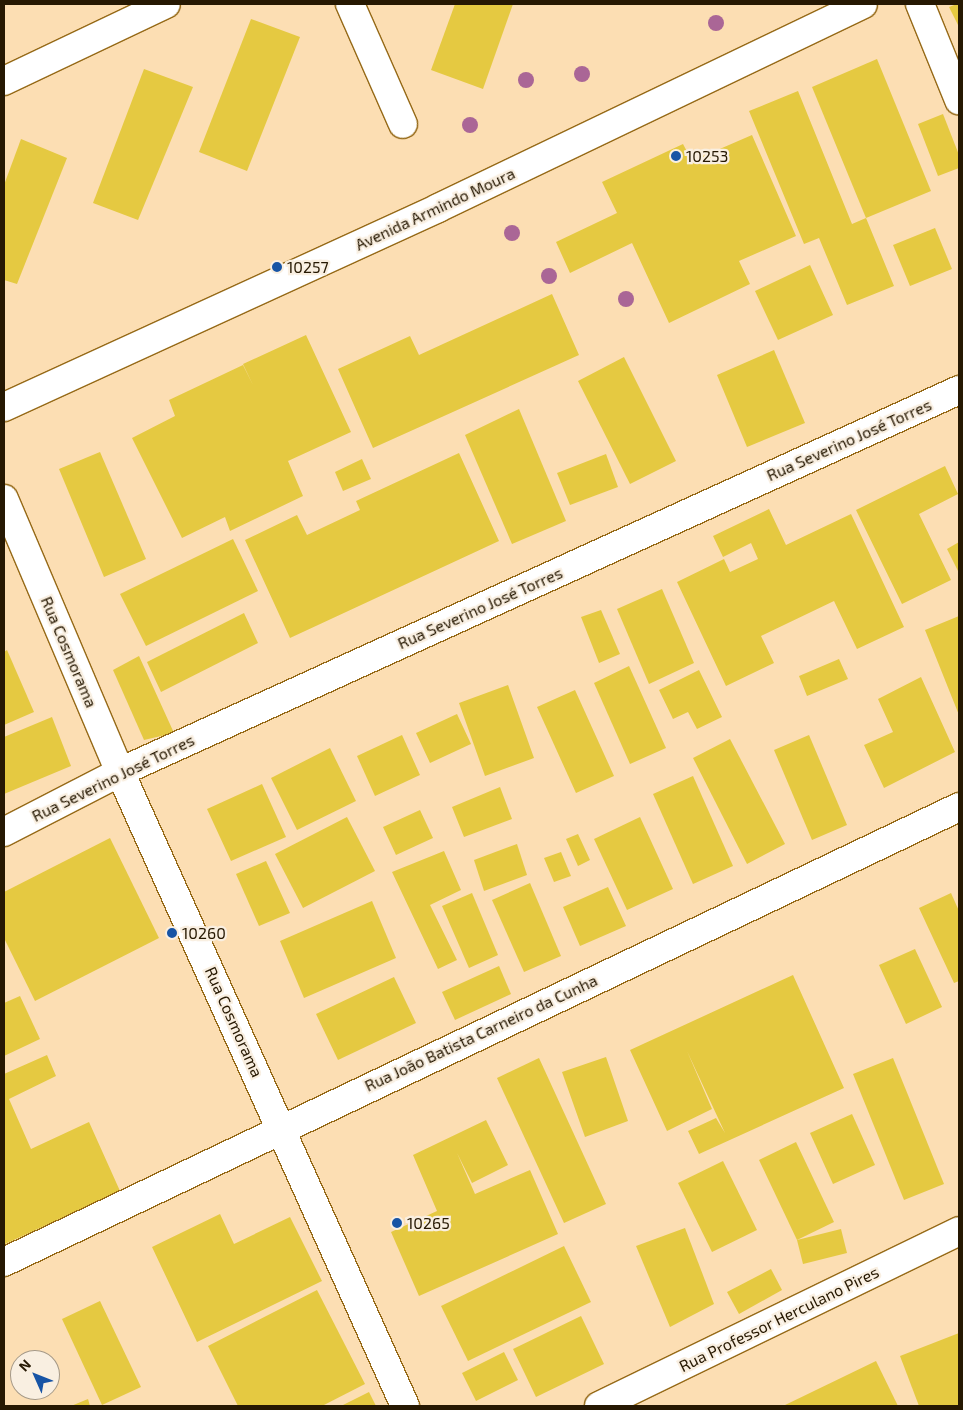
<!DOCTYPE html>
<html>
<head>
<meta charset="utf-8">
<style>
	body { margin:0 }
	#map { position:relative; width:963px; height:1410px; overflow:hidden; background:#fcdeb3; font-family:"Exo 2",sans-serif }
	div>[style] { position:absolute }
	.building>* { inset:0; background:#e5c941 }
	.roads { filter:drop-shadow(1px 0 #966a18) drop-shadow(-1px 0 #966a18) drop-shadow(0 1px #966a18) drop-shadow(0 -1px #966a18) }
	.minor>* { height:28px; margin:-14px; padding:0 14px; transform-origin:14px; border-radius:14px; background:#fff }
	.major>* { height:28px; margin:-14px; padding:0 14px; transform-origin:14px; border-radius:14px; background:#fff }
	.trees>* { width:16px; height:16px; margin:-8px; border-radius:50%; background:#aa6696 }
	.dots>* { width:14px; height:14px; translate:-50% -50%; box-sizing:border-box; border:2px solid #f9efe1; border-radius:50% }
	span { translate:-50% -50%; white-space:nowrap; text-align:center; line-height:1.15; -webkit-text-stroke:4.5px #f9efe1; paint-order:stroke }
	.poi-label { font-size:16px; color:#261802 }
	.left { translate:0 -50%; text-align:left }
	.street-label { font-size:16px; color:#261802 }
	.frame { position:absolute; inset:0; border:5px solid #261802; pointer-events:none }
	.north { position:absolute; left:10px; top:1350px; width:50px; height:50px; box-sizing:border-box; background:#f9efe1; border:1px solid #a59988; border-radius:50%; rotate:314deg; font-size:14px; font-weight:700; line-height:20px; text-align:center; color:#261802 }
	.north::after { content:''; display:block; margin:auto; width:18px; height:22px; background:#1754a5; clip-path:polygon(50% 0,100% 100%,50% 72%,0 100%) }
</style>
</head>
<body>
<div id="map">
	<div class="building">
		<i style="clip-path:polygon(455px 4px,513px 4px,483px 89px,431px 70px)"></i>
		<i style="clip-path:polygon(957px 4px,959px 4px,959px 27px,949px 7px)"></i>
		<i style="clip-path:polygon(251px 19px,300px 37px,247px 171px,199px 152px)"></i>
		<i style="clip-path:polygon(877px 59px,931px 191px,866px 218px,812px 87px)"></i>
		<i style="clip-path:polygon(144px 69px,193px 87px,138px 220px,93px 203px)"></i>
		<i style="clip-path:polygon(798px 91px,852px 224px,866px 218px,894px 286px,847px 305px,819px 238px,804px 244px,749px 111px)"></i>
		<i style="clip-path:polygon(943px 114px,959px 155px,959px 168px,938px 176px,918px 124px)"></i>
		<i style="clip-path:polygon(752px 135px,796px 236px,739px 261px,750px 284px,669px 323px,632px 243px,570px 273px,556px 242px,617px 213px,602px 182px,683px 144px,692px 161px)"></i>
		<i style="clip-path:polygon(21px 139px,67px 158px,17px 284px,4px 280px,4px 185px)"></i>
		<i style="clip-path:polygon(935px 228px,952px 269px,910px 286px,893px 245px)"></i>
		<i style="clip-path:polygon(810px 265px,833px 315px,778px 340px,755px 291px)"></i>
		<i style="clip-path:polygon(552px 294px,579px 355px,373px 448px,338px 369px,410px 336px,419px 355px)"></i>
		<i style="clip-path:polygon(306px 335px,351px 432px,288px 461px,303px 496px,230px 531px,225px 517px,182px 538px,132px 438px,175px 416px,169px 400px,243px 365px,253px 385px,243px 364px)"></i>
		<i style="clip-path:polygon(774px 350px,805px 423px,747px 447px,717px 375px)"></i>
		<i style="clip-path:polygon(624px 357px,676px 461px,630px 484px,578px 381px)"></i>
		<i style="clip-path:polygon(519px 409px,566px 521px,512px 544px,465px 435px)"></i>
		<i style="clip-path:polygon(100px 452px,146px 559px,104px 577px,59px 469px)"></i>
		<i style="clip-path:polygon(459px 453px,499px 541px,290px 638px,245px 540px,297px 515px,307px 535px,360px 510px,356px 501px)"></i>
		<i style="clip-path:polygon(606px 454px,618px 487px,570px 505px,557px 473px)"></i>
		<i style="clip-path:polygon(362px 459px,371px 479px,343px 491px,335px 472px)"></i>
		<i style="clip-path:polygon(945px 466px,958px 494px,919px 514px,951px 580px,902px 604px,856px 510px)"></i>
		<i style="clip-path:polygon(769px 509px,786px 545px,851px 514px,904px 627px,857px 649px,834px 601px,761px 636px,774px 663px,726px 686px,677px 582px,724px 559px,730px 572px,758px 559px,751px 543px,723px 557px,713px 536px)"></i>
		<i style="clip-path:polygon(233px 539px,258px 591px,146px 646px,120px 594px)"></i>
		<i style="clip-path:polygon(959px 542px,959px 573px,947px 549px)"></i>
		<i style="clip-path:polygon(662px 589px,694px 663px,649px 684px,617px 609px)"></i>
		<i style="clip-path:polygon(601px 610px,620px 654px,599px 663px,581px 617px)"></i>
		<i style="clip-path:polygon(244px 613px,258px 643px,161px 692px,147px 662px)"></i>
		<i style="clip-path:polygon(959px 616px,959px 715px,925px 630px)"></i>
		<i style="clip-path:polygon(7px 650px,34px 712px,4px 725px,4px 652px)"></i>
		<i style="clip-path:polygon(139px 656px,174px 733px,144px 740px,113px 670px)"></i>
		<i style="clip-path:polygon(839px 659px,848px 679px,807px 696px,799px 676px)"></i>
		<i style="clip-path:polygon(629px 666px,666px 748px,630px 764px,594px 683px)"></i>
		<i style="clip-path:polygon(699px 670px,722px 717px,697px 729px,688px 712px,673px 719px,659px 690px)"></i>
		<i style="clip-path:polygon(921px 677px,955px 752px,884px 788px,864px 745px,893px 732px,878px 699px)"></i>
		<i style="clip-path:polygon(508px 685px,534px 758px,485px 776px,459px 703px)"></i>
		<i style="clip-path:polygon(575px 690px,614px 776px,576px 793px,537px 707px)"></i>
		<i style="clip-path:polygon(457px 714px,471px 744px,430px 763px,416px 733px)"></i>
		<i style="clip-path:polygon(52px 717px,71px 766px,4px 794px,4px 737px)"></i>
		<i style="clip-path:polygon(402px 735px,420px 775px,375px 796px,357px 756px)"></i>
		<i style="clip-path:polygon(809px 735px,847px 825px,812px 840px,774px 750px)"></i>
		<i style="clip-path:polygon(730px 739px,785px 844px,747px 864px,693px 758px)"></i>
		<i style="clip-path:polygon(330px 748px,356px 801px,297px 830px,271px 778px)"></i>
		<i style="clip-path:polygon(693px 776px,733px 866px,693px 884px,653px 794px)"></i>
		<i style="clip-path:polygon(262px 784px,286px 837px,231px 861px,207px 809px)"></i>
		<i style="clip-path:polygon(500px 787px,512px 819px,464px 837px,452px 807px)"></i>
		<i style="clip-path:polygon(420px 810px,433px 838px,396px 855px,383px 827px)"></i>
		<i style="clip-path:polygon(347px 817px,375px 871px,303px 908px,275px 854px)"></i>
		<i style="clip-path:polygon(640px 817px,673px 889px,627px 910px,594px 839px)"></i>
		<i style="clip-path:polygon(578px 834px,590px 860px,578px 866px,566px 839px)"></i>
		<i style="clip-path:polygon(110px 838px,159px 938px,35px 1001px,4px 938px,4px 892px)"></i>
		<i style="clip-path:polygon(517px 844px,527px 875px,484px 891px,474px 860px)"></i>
		<i style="clip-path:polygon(444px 851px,461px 890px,430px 905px,457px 960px,438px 969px,392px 872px)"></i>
		<i style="clip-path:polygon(561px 852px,571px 876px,554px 882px,544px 858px)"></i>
		<i style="clip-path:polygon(266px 861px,290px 913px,259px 926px,236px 874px)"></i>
		<i style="clip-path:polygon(530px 883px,561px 956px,524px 972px,492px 900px)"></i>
		<i style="clip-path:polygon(608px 887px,626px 926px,580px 946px,563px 907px)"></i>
		<i style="clip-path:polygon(472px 893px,498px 955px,469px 968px,442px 906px)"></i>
		<i style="clip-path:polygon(951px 893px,959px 911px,959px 981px,954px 983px,919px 908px)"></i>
		<i style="clip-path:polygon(372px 901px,396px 958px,304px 998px,280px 941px)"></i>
		<i style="clip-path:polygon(915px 949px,942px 1007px,906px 1024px,879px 965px)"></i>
		<i style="clip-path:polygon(499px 966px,511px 994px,455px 1020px,442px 992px)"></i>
		<i style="clip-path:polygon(793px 975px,844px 1088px,699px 1154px,688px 1131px,716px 1118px,725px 1133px,687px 1051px,712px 1109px,667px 1131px,630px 1050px)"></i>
		<i style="clip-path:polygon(394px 977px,416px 1023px,338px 1060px,316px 1014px)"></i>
		<i style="clip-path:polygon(20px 996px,40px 1039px,4px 1056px,4px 1003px)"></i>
		<i style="clip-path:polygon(47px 1055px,56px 1076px,9px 1099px,31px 1149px,89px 1122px,120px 1191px,5px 1244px,4px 1074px)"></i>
		<i style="clip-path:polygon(606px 1057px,628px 1121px,585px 1137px,562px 1072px)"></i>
		<i style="clip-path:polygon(539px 1058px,606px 1204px,564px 1223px,497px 1078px)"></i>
		<i style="clip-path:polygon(893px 1058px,944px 1184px,904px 1200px,853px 1074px)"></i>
		<i style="clip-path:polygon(852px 1114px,875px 1165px,833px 1184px,810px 1133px)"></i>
		<i style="clip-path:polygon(486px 1120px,508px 1165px,472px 1183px,457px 1153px,475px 1194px,530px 1170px,558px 1234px,419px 1296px,391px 1232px,437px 1211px,413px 1155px)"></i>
		<i style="clip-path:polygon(796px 1142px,834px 1222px,797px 1240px,759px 1160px)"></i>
		<i style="clip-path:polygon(723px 1161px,757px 1230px,712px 1252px,678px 1183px)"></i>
		<i style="clip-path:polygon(220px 1214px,234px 1244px,290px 1217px,322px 1281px,197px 1342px,152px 1247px)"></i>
		<i style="clip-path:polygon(685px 1228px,714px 1304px,670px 1327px,636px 1246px)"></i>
		<i style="clip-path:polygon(841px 1229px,847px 1253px,803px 1264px,797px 1240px)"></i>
		<i style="clip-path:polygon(564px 1246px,591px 1302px,468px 1361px,441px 1306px)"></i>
		<i style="clip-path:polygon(771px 1269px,782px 1290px,739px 1314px,727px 1292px)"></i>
		<i style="clip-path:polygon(317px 1290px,365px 1384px,322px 1406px,238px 1406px,208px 1346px)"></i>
		<i style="clip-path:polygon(100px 1301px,141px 1387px,102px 1405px,62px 1319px)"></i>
		<i style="clip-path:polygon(581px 1316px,604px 1364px,536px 1397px,513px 1349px)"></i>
		<i style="clip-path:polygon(959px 1333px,959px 1406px,919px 1406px,900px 1356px)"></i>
		<i style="clip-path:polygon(504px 1352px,518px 1380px,476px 1401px,462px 1373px)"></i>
		<i style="clip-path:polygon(876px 1361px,898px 1406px,783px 1406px)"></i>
		<i style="clip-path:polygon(369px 1392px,376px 1406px,341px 1406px)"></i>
		<i style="clip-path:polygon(88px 1399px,90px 1406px,71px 1406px)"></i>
	</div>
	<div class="roads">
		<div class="minor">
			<i style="left:350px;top:4px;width:131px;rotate:66.2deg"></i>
			<i style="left:920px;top:4px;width:104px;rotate:67.9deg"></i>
			<i style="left:4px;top:81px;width:179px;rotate:-25.4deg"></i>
			<i style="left:4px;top:499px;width:297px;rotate:67deg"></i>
			<i style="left:120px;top:772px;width:695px;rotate:65.79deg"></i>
			<i style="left:4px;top:832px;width:131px;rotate:-27.3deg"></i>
			<i style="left:120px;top:772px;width:922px;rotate:-24.48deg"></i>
			<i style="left:4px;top:1262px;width:1058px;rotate:-25.47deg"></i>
			<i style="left:599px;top:1406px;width:400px;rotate:-25.9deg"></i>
		</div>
		<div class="major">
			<i style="left:4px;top:407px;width:477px;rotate:-24.6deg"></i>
			<i style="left:438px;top:208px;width:471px;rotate:-25.6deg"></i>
		</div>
	</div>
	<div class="trees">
		<i style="left:716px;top:23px"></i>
		<i style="left:582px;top:74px"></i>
		<i style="left:526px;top:80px"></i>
		<i style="left:470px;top:125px"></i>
		<i style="left:512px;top:233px"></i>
		<i style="left:549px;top:276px"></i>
		<i style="left:626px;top:299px"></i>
	</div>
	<div class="dots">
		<i style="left:676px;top:156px;background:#1754a5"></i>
		<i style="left:277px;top:267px;background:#1754a5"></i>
		<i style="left:172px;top:933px;background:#1754a5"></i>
		<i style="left:397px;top:1223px;background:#1754a5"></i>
	</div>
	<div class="poi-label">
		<span class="left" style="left:686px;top:156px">10253</span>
		<span class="left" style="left:287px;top:267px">10257</span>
		<span class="left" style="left:182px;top:933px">10260</span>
		<span class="left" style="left:407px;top:1223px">10265</span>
	</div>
	<div class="street-label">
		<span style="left:435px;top:209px;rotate:-25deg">Avenida Armindo Moura</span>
		<span style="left:849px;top:440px;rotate:-24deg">Rua Severino José Torres</span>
		<span style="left:480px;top:608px;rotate:-24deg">Rua Severino José Torres</span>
		<span style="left:69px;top:652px;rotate:67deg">Rua Cosmorama</span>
		<span style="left:113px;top:778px;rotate:-26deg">Rua Severino José Torres</span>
		<span style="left:234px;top:1022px;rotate:66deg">Rua Cosmorama</span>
		<span style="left:481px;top:1033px;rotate:-25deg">Rua João Batista Carneiro da Cunha</span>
		<span style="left:779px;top:1319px;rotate:-26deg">Rua Professor Herculano Pires</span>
	</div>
	<div class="frame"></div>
	<div class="north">N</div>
</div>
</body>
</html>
